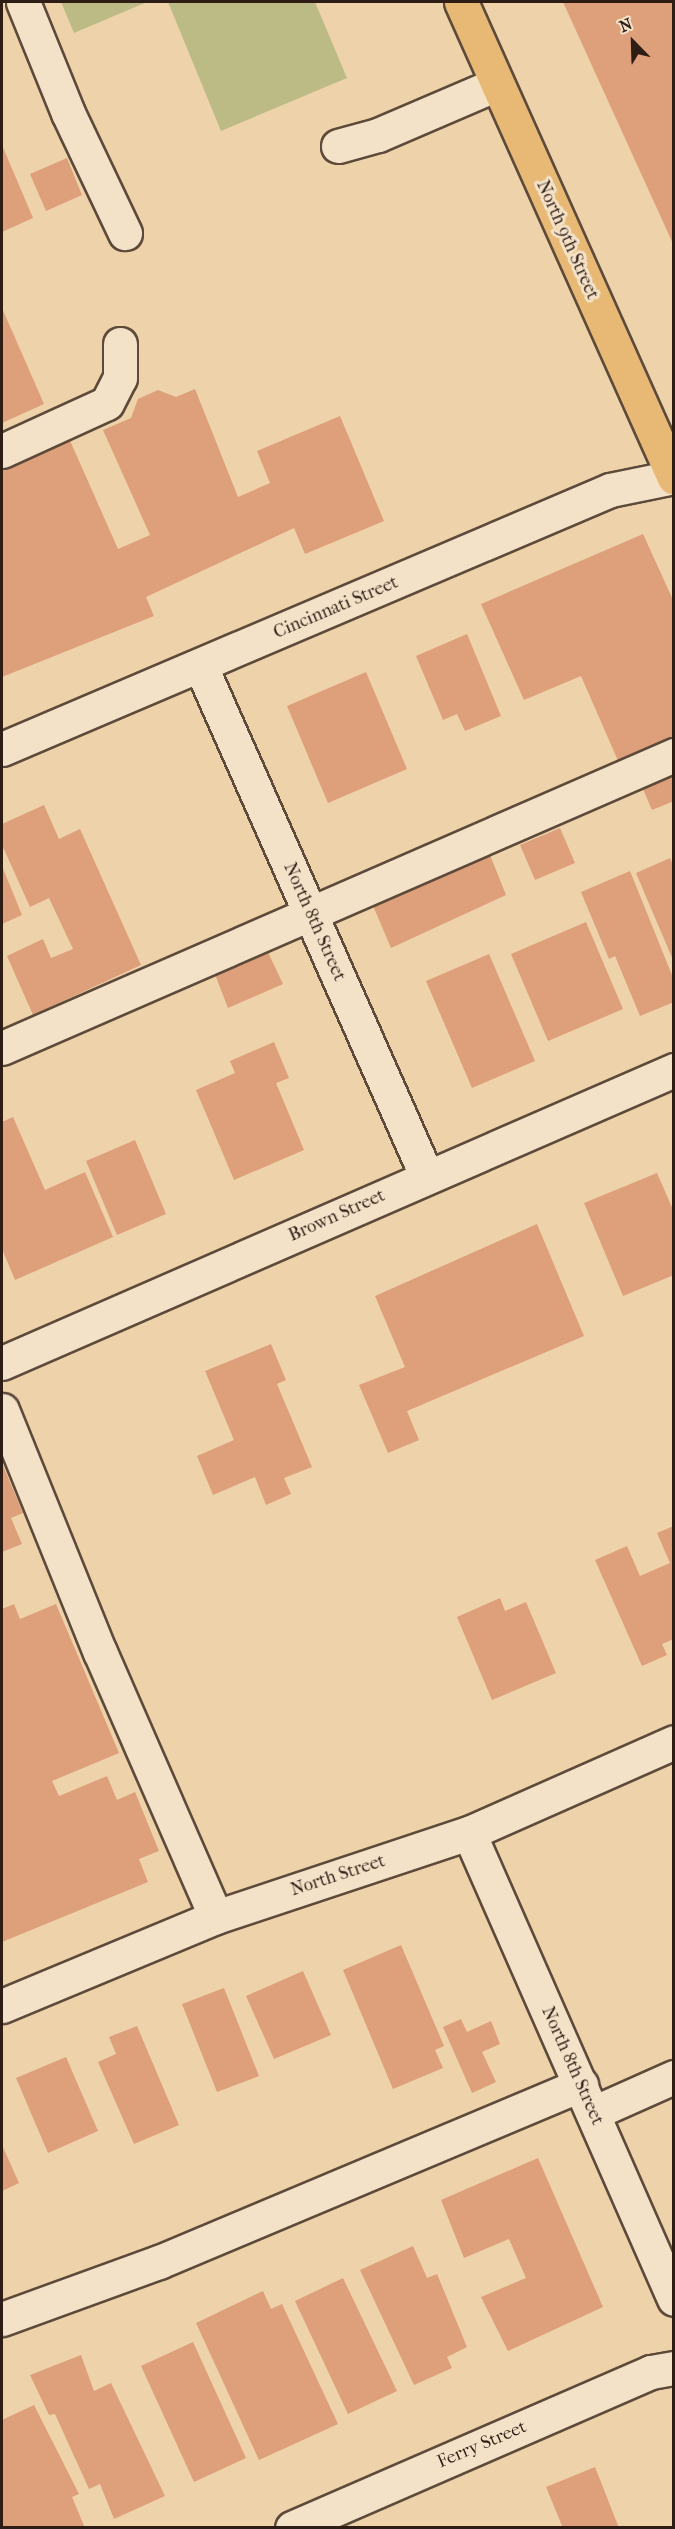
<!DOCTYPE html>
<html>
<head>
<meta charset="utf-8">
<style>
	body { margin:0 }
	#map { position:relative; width:675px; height:2529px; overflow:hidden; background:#eed2aa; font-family:"IM FELL French Canon",serif }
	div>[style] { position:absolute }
	.green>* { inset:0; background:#bcbb86 }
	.building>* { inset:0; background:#de9f7b }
	.roads { filter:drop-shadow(2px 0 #5d4a3a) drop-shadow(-2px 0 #5d4a3a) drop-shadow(0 2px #5d4a3a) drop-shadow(0 -2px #5d4a3a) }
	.minor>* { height:33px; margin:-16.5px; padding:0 16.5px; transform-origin:16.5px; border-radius:16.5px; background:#f4e2c8 }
	.major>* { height:33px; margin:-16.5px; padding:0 16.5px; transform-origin:16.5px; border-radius:16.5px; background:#e7b975 }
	span { translate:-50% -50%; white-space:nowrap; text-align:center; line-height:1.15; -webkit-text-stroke:6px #f4e2c8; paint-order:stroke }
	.street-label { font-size:18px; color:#2d1d15 }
	.frame { position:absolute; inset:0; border:3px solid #2d1d15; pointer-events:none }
	.north { position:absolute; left:603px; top:12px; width:60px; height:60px; -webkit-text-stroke:4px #f4e2c8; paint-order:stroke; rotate:337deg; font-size:16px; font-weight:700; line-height:24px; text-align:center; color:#2d1d15 }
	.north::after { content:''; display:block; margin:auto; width:21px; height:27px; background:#2d1d15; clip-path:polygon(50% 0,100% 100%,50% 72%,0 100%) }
</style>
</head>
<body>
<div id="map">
	<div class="green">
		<i style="clip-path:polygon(61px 2px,147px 2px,74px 33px)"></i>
		<i style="clip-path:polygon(168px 2px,315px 2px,347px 78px,221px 131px)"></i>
	</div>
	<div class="building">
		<i style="clip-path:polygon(563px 2px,674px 2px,674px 246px)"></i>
		<i style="clip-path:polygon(2px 145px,33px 218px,2px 232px)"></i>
		<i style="clip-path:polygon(67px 158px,82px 195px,46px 211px,30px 174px)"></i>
		<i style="clip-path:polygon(2px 308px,44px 404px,2px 423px)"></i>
		<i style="clip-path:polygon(195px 389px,238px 497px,270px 483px,257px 451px,340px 416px,384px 521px,305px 554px,294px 528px,146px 597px,154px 616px,2px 677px,2px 465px,68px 436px,118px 549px,150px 535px,103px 430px,131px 418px,138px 399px,158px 390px,176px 397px)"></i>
		<i style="clip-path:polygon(643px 534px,674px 602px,674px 740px,619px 763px,581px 676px,524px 700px,481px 604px)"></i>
		<i style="clip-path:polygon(467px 634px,501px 716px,465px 731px,457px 714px,443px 720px,416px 656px)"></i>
		<i style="clip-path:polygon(366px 672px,407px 769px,328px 803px,287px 706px)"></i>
		<i style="clip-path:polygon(674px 765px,674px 801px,652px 810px,639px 780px)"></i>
		<i style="clip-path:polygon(44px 805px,59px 839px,80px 829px,141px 965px,33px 1015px,7px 956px,43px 939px,51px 958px,73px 949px,49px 898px,30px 907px,2px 845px,2px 824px)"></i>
		<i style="clip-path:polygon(560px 828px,575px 863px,535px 880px,520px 845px)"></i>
		<i style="clip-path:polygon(488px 850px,506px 895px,391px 948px,371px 901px)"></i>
		<i style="clip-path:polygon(670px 858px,673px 865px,673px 960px,636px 873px)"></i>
		<i style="clip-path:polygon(2px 866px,22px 915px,2px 924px)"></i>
		<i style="clip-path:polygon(630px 871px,674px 980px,674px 1002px,640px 1016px,615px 956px,609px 959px,581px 892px)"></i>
		<i style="clip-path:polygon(586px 922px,623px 1009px,548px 1041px,511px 954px)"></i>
		<i style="clip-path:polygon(265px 946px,283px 984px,228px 1008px,213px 969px)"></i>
		<i style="clip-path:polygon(489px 954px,535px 1061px,472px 1088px,426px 981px)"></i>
		<i style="clip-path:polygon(274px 1042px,289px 1078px,276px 1083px,304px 1150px,234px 1180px,196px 1090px,235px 1073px,230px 1061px)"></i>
		<i style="clip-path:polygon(13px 1117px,45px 1190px,85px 1172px,113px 1237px,15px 1280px,2px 1249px,2px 1122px)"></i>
		<i style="clip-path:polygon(135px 1140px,166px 1214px,117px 1235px,86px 1161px)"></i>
		<i style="clip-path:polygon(657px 1173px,674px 1212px,674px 1275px,623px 1296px,584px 1203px)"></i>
		<i style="clip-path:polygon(537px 1224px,584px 1336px,407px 1411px,419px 1440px,388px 1453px,359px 1385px,405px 1367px,375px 1296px)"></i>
		<i style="clip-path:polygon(271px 1344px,286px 1380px,277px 1384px,312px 1467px,284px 1478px,291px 1494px,266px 1505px,255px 1477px,213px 1495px,197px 1456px,234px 1440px,205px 1371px)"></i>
		<i style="clip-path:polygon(2px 1463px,23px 1513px,11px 1518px,22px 1544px,2px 1552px)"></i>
		<i style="clip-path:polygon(674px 1526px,674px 1639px,662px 1644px,667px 1655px,642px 1666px,595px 1560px,627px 1546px,640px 1576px,670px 1563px,657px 1533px)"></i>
		<i style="clip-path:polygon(500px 1598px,505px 1611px,526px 1602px,556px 1673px,492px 1700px,457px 1617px)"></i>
		<i style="clip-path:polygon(14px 1604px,20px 1619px,56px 1604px,119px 1753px,52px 1781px,59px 1796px,107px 1776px,117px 1800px,135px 1792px,159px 1851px,139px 1859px,148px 1882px,2px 1942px,2px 1609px)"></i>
		<i style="clip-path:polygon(401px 1945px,444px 2046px,435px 2050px,443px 2068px,393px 2089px,343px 1970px)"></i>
		<i style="clip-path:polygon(303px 1971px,331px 2035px,274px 2059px,246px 1996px)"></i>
		<i style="clip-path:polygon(224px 1988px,259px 2076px,217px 2092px,182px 2004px)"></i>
		<i style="clip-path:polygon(461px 2019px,467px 2032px,491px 2021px,500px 2044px,482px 2052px,496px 2082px,472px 2093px,443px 2027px)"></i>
		<i style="clip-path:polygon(137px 2026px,179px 2125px,134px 2144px,98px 2062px,116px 2054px,109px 2037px)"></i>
		<i style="clip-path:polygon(66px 2057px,98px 2131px,48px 2153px,16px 2078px)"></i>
		<i style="clip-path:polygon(2px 2145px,19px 2183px,2px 2191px)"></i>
		<i style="clip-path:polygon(538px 2158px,603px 2307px,508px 2351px,481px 2297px,526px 2278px,509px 2239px,464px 2258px,441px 2200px)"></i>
		<i style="clip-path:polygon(413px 2246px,427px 2278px,437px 2274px,467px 2347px,447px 2357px,452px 2368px,414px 2385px,360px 2270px)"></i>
		<i style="clip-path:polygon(343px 2278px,397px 2391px,348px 2414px,295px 2301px)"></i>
		<i style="clip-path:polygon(263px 2291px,271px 2309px,282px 2304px,338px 2424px,259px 2460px,196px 2323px)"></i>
		<i style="clip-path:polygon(193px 2342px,246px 2458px,194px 2482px,141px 2366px)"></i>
		<i style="clip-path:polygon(81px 2355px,94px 2391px,111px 2383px,165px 2496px,114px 2519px,100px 2484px,89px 2489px,55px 2414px,49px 2415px,30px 2375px)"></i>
		<i style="clip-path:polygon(34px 2405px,79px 2494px,72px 2497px,85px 2528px,2px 2528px,2px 2420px)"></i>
		<i style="clip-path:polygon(595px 2467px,619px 2528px,563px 2528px,546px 2487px)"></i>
	</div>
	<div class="roads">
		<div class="minor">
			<i style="left:23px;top:2px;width:120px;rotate:67.9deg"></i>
			<i style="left:68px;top:113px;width:133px;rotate:64.6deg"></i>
			<i style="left:338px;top:146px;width:41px;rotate:-15.4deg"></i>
			<i style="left:378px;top:135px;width:129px;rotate:-23.2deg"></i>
			<i style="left:2px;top:451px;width:115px;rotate:-24.6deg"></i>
			<i style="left:107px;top:403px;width:28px;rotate:-63deg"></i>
			<i style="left:120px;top:378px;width:34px;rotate:-90deg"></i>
			<i style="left:201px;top:667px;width:558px;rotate:66.1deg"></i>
			<i style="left:2px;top:749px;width:661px;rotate:-23.07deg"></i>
			<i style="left:610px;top:490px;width:65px;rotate:-11.5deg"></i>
			<i style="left:2px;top:1048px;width:733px;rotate:-23.56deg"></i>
			<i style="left:2px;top:1363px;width:733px;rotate:-23.56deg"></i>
			<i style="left:2px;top:1410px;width:261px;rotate:68deg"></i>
			<i style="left:100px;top:1652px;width:289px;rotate:66.4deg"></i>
			<i style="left:469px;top:1833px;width:509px;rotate:66.25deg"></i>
			<i style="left:2px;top:2006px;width:232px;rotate:-22.6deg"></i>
			<i style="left:216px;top:1917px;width:267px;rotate:-18.4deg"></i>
			<i style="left:469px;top:1833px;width:224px;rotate:-23.9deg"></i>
			<i style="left:593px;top:2113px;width:89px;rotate:-24deg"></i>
			<i style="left:2px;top:2319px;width:167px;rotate:-20deg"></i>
			<i style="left:159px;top:2262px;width:458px;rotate:-22.8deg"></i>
			<i style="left:292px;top:2528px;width:391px;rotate:-23.5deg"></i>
			<i style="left:651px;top:2372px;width:23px;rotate:-10deg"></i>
		</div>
		<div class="major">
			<i style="left:461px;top:2px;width:521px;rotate:65.89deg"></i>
		</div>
	</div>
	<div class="street-label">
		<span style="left:567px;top:240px;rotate:66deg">North 9th Street</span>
		<span style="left:336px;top:608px;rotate:-23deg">Cincinnati Street</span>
		<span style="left:314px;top:922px;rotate:66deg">North 8th Street</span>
		<span style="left:337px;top:1216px;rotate:-24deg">Brown Street</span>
		<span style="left:338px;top:1876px;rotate:-18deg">North Street</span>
		<span style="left:572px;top:2066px;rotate:66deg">North 8th Street</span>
		<span style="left:482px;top:2445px;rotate:-23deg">Ferry Street</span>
	</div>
	<div class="frame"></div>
	<div class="north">N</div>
</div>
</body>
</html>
